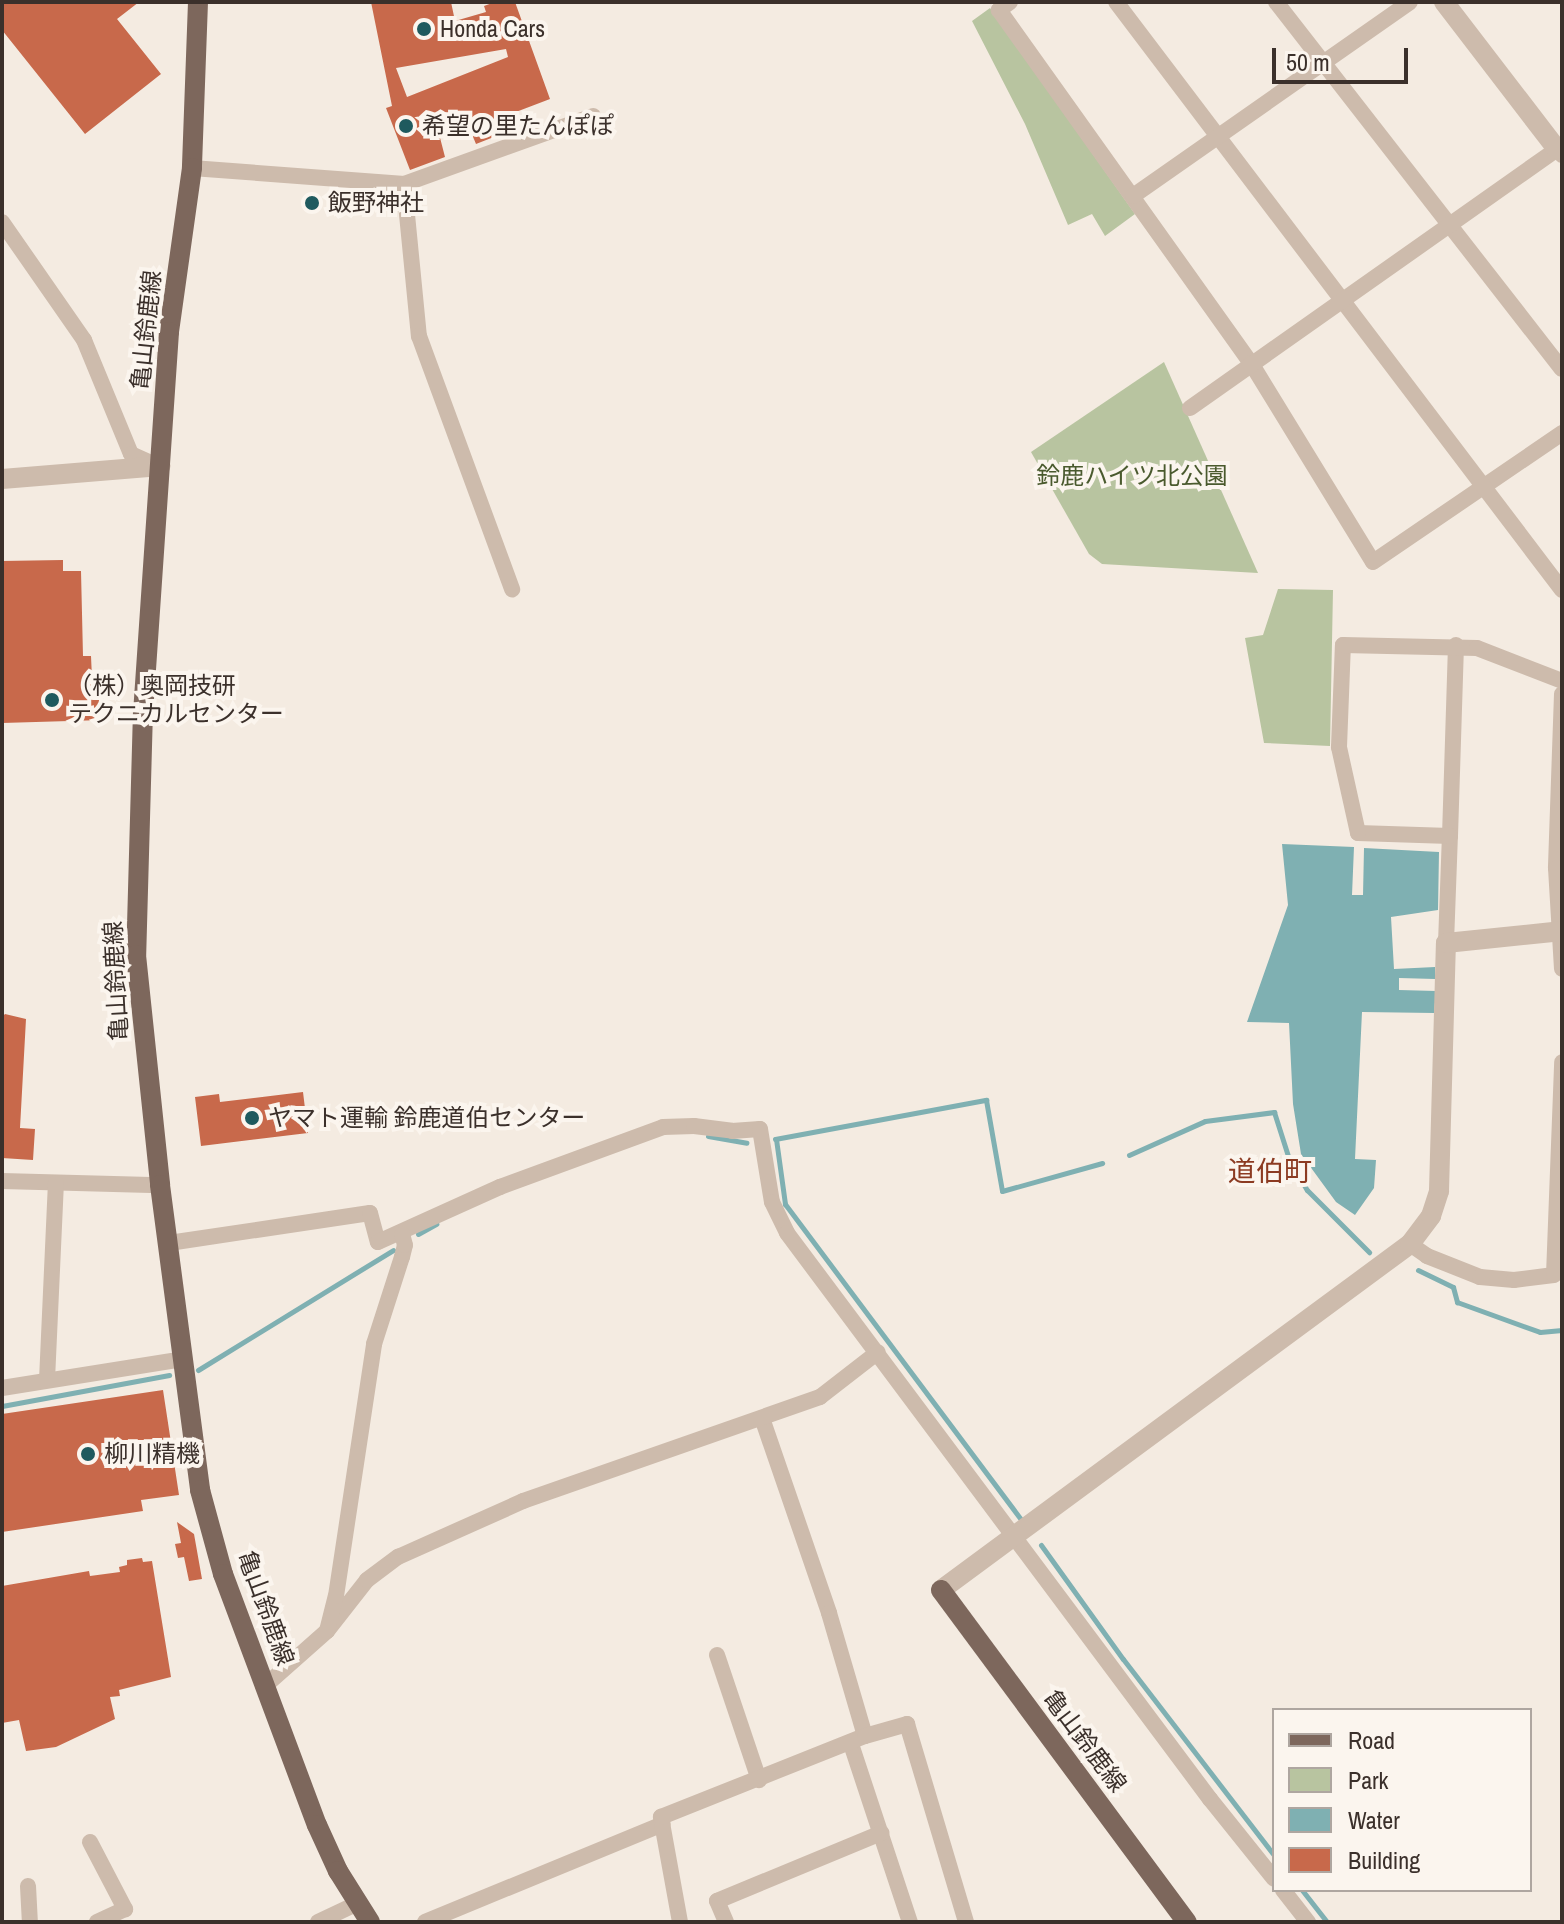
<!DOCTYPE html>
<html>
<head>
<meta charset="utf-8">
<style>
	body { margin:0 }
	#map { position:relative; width:1564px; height:1924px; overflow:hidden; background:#f4ebe1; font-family:"Archivo Narrow","Noto Sans JP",sans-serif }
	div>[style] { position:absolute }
	.green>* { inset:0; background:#b8c4a0 }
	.water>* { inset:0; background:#7fb0b2 }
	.stream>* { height:5px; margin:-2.5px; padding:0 2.5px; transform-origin:2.5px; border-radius:2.5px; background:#7fb0b2 }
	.building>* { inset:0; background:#c8694b }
	.minor>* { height:16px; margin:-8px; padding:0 8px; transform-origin:8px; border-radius:8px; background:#cdbbac }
	.tertiary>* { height:20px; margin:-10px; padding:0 10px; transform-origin:10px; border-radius:10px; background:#cdbbac }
	.primary>* { height:20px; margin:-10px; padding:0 10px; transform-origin:10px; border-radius:10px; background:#7d675c }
	.dots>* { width:22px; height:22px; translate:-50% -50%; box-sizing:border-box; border:4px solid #fbf5ee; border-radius:50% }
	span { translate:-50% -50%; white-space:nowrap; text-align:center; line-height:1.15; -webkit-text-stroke:8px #fbf5ee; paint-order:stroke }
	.poi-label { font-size:24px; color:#3b302b }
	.left { translate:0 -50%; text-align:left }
	.street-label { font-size:24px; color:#3b302b }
	.park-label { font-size:24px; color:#4a5a2e }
	.quarter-label { font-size:28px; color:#8c3b22 }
	.frame { position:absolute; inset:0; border:4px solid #3b302b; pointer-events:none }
	.legend { position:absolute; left:1272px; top:1708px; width:260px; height:184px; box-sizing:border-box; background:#fbf5ee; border:2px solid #aea6a0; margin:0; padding:10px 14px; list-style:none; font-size:24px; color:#3b302b }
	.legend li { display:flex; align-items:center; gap:16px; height:40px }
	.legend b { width:40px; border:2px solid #aea6a0 }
	.scale { position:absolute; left:1272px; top:48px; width:136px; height:36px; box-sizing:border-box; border:4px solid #3b302b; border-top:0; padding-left:10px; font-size:24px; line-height:28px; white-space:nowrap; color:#3b302b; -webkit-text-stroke:6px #fbf5ee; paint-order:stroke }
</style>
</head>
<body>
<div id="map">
	<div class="green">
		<i style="clip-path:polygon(990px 8px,1135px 214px,1105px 236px,1092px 214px,1068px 225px,1025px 124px,972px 21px)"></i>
		<i style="clip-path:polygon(1164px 362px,1258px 573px,1102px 564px,1089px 554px,1031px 452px)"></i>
		<i style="clip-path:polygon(1278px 589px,1333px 590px,1330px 746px,1264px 743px,1245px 638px,1263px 635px)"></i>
	</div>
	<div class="water">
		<i style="clip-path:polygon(1282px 844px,1354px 847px,1352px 895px,1363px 895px,1364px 848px,1439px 852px,1438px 910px,1391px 917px,1394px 969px,1435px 967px,1435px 979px,1399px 978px,1399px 990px,1436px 991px,1434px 1013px,1362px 1012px,1355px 1159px,1376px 1160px,1374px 1188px,1355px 1215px,1336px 1202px,1301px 1154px,1293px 1104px,1289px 1023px,1247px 1022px,1288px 905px)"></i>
	</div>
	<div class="stream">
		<i style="left:708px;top:1136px;width:39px;rotate:10deg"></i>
		<i style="left:775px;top:1139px;width:215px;rotate:-10.5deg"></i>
		<i style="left:986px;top:1100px;width:92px;rotate:80deg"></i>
		<i style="left:1002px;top:1191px;width:104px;rotate:-15.6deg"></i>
		<i style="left:776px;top:1139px;width:66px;rotate:82.1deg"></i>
		<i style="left:785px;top:1204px;width:394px;rotate:53.2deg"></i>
		<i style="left:1129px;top:1155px;width:83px;rotate:-24.1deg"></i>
		<i style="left:1205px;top:1121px;width:70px;rotate:-7.4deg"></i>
		<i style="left:1274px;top:1112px;width:49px;rotate:72.3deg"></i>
		<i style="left:1289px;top:1159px;width:36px;rotate:60deg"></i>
		<i style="left:1307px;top:1190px;width:88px;rotate:45deg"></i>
		<i style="left:418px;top:1234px;width:21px;rotate:-29deg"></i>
		<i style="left:1418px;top:1270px;width:39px;rotate:26deg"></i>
		<i style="left:1453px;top:1287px;width:16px;rotate:75deg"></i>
		<i style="left:1457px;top:1302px;width:88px;rotate:19.9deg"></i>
		<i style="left:1540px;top:1332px;width:22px;rotate:-5deg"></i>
		<i style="left:198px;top:1370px;width:229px;rotate:-31.6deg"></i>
		<i style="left:2px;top:1406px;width:170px;rotate:-10.5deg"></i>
		<i style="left:1041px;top:1545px;width:140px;rotate:54.3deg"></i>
		<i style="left:1123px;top:1659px;width:247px;rotate:52.4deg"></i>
		<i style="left:1302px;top:1890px;width:41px;rotate:52deg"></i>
	</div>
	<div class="building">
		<i style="clip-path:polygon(2px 2px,139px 2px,117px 19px,161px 74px,85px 134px,2px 30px)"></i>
		<i style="clip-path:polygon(evenodd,371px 2px,451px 2px,455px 21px,486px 12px,484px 6px,495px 2px,515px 2px,550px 99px,503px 117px,509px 131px,476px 144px,464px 115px,437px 126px,445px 157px,410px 170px,386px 108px,392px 106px,371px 2px,506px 49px,508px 57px,407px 97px,396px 68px,506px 49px)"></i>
		<i style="clip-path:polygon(63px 560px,63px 571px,81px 571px,83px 656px,91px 656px,92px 678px,102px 678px,103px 720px,2px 723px,2px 561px)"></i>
		<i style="clip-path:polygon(5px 1014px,26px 1019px,20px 1128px,35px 1129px,33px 1160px,2px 1158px,2px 1017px)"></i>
		<i style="clip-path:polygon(303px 1092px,308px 1133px,201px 1146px,195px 1097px,219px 1094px,220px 1102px)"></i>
		<i style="clip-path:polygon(163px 1390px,179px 1495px,141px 1500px,143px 1511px,2px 1532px,2px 1414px)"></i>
		<i style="clip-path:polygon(177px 1522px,194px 1534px,202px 1579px,189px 1581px,184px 1557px,178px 1558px,175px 1544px,181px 1543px)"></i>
		<i style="clip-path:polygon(142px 1558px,143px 1562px,152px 1561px,171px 1677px,119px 1690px,120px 1696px,110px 1697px,115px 1719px,56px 1747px,26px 1751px,19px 1720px,2px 1723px,2px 1586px,89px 1571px,90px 1576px,120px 1572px,119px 1567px,127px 1565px,127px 1560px)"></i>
	</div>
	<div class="minor">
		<i style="left:1010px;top:2px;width:14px;rotate:144deg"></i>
		<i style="left:999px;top:10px;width:434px;rotate:54.5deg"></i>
		<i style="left:1251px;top:363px;width:233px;rotate:58.5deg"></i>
		<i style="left:1373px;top:562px;width:229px;rotate:-34.3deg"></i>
		<i style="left:1116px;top:2px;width:738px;rotate:52.82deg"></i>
		<i style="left:1276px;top:2px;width:465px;rotate:52.1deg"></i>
		<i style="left:192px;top:168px;width:213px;rotate:4.3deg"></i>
		<i style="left:404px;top:184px;width:201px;rotate:-19.8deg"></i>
		<i style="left:404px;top:184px;width:153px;rotate:84.4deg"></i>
		<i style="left:419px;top:336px;width:270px;rotate:69.8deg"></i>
		<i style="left:1133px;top:196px;width:338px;rotate:-35deg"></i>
		<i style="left:2px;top:222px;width:144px;rotate:55.2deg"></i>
		<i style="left:84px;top:340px;width:123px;rotate:67.6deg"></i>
		<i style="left:131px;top:454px;width:30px;rotate:24deg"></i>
		<i style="left:1190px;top:408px;width:449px;rotate:-35.2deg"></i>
		<i style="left:1557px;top:149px;width:8px;rotate:50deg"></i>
		<i style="left:1562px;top:694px;width:174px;rotate:92deg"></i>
		<i style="left:1556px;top:868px;width:101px;rotate:86.6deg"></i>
		<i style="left:1450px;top:836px;width:191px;rotate:-88.2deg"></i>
		<i style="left:1446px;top:943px;width:107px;rotate:-87.9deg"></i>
		<i style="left:1450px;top:836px;width:92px;rotate:-178.1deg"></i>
		<i style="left:1358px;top:833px;width:88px;rotate:-102.5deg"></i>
		<i style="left:1339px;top:747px;width:102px;rotate:-87.8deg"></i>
		<i style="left:1343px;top:645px;width:134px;rotate:1.3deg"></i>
		<i style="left:1477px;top:648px;width:91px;rotate:21.2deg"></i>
		<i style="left:2px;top:1181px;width:158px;rotate:1.5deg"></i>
		<i style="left:169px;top:1243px;width:203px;rotate:-8.5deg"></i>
		<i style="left:370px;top:1213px;width:30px;rotate:75deg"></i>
		<i style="left:378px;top:1242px;width:134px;rotate:-24.3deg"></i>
		<i style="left:500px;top:1187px;width:174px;rotate:-20.2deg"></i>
		<i style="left:663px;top:1127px;width:31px;rotate:-2deg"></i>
		<i style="left:694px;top:1126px;width:38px;rotate:7deg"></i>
		<i style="left:732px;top:1131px;width:28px;rotate:-4deg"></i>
		<i style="left:760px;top:1129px;width:74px;rotate:80.7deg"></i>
		<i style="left:772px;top:1202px;width:34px;rotate:64deg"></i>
		<i style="left:787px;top:1233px;width:707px;rotate:53.23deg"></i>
		<i style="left:1210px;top:1799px;width:102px;rotate:51.3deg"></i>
		<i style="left:1410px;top:1244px;width:21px;rotate:35deg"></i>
		<i style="left:1427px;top:1256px;width:57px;rotate:21.6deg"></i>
		<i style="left:1480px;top:1277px;width:34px;rotate:5deg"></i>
		<i style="left:1514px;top:1280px;width:40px;rotate:-7.1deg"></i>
		<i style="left:1554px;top:1275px;width:213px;rotate:-87.8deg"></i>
		<i style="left:47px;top:1380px;width:197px;rotate:-87.4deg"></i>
		<i style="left:2px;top:1388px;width:183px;rotate:-9.1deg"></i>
		<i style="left:762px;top:1418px;width:206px;rotate:71deg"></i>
		<i style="left:829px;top:1613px;width:128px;rotate:73.7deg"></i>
		<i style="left:327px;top:1631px;width:65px;rotate:-51.9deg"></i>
		<i style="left:367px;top:1580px;width:39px;rotate:-37deg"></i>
		<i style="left:398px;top:1557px;width:137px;rotate:-24.1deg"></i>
		<i style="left:523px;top:1501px;width:315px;rotate:-19.3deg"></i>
		<i style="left:820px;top:1397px;width:73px;rotate:-37.8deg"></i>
		<i style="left:717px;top:1655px;width:132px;rotate:71.4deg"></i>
		<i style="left:266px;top:1685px;width:81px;rotate:-41.5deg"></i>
		<i style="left:327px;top:1631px;width:36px;rotate:-76deg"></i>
		<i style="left:336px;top:1596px;width:255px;rotate:-81.4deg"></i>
		<i style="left:374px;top:1344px;width:91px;rotate:-72.2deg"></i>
		<i style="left:402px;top:1257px;width:12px;rotate:-76deg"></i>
		<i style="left:405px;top:1245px;width:11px;rotate:-105deg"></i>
		<i style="left:851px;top:1744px;width:188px;rotate:71.7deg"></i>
		<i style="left:90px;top:1842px;width:76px;rotate:62.4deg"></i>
		<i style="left:125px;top:1909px;width:31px;rotate:155deg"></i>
		<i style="left:28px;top:1886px;width:36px;rotate:87deg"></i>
		<i style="left:1283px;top:1890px;width:41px;rotate:52deg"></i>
		<i style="left:318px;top:1922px;width:44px;rotate:-25.4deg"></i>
		<i style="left:425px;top:1922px;width:257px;rotate:-22.4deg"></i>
		<i style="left:680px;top:1922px;width:107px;rotate:-100.3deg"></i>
		<i style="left:661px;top:1817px;width:219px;rotate:-21.7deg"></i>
		<i style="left:865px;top:1736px;width:44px;rotate:-15.9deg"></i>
		<i style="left:907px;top:1724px;width:207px;rotate:73.4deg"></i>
		<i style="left:726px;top:1922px;width:23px;rotate:-113deg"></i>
		<i style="left:717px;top:1901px;width:178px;rotate:-22.5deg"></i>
	</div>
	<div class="tertiary">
		<i style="left:1444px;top:2px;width:185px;rotate:52.5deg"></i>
		<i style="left:2px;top:479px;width:159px;rotate:-4.7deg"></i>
		<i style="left:941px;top:1590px;width:583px;rotate:-36.42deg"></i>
		<i style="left:1410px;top:1244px;width:35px;rotate:-53deg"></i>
		<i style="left:1431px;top:1216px;width:26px;rotate:-72deg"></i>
		<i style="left:1439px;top:1191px;width:248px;rotate:-88.4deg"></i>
		<i style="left:1446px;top:943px;width:117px;rotate:-5.9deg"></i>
	</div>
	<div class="primary">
		<i style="left:198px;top:2px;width:166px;rotate:92.1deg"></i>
		<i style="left:192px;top:168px;width:166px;rotate:98deg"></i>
		<i style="left:169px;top:332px;width:380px;rotate:93.9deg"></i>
		<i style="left:143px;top:711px;width:244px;rotate:91.6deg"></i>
		<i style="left:136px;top:955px;width:231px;rotate:84deg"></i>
		<i style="left:160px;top:1185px;width:308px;rotate:82.5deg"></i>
		<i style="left:200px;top:1490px;width:87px;rotate:74.7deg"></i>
		<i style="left:223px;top:1574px;width:268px;rotate:69.5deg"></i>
		<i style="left:317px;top:1825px;width:51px;rotate:65.5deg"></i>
		<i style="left:338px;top:1871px;width:60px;rotate:57.9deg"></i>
		<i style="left:941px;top:1590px;width:413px;rotate:53.5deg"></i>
	</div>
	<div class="dots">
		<i style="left:424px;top:29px;background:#1f5a5e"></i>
		<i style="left:406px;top:126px;background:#1f5a5e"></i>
		<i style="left:312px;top:203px;background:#1f5a5e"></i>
		<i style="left:52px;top:700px;background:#1f5a5e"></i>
		<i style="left:252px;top:1118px;background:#1f5a5e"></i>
		<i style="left:88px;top:1454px;background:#1f5a5e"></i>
	</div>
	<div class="poi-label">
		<span class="left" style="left:440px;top:29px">Honda Cars</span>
		<span class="left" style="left:422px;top:126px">希望の里たんぽぽ</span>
		<span class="left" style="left:328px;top:203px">飯野神社</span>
		<span class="left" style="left:68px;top:700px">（株）奥岡技研<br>テクニカルセンター</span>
		<span class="left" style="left:268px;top:1118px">ヤマト運輸 鈴鹿道伯センター</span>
		<span class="left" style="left:104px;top:1454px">柳川精機</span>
	</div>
	<div class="street-label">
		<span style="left:146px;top:330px;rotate:-84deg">亀山鈴鹿線</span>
		<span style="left:116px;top:981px;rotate:-93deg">亀山鈴鹿線</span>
		<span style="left:266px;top:1608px;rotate:70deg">亀山鈴鹿線</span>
		<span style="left:1085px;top:1741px;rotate:53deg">亀山鈴鹿線</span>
	</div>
	<div class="park-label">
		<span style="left:1132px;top:476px">鈴鹿ハイツ北公園</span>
	</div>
	<div class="quarter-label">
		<span style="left:1270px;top:1171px">道伯町</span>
	</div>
	<div class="frame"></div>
	<ul class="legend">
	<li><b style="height:10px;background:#7d675c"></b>Road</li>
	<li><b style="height:22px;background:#b8c4a0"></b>Park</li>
	<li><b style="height:22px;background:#7fb0b2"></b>Water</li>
	<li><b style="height:22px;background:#c8694b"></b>Building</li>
	</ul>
	<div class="scale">50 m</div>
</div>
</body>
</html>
